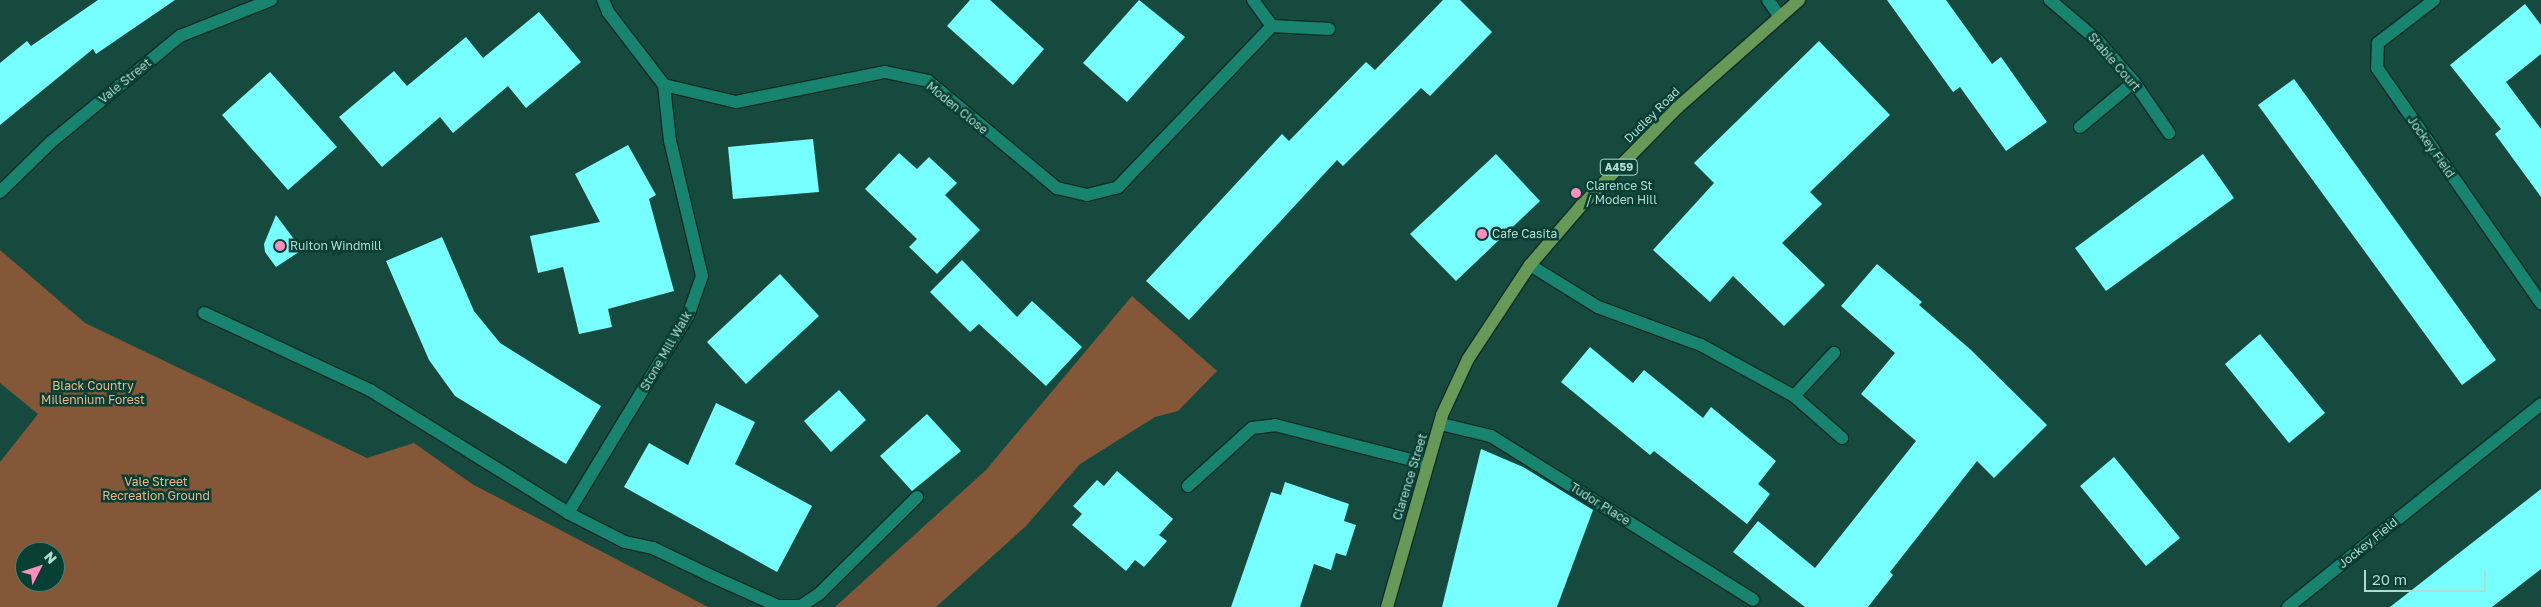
<!DOCTYPE html>
<html>
<head>
<meta charset="utf-8">
<style>
	body { margin:0 }
	#map { position:relative; width:2541px; height:607px; overflow:hidden; background:#164a3f; font-family:"Golos Text",sans-serif }
	div>[style] { position:absolute }
	.green>* { inset:0; background:#835737 }
	.building>* { inset:0; background:#77fefe }
	.roads { filter:drop-shadow(1px 0 #0e2d26) drop-shadow(-1px 0 #0e2d26) drop-shadow(0 1px #0e2d26) drop-shadow(0 -1px #0e2d26) }
	.service>* { height:12px; margin:-6px; padding:0 6px; transform-origin:6px; border-radius:6px; background:#18836f }
	.minor>* { height:12px; margin:-6px; padding:0 6px; transform-origin:6px; border-radius:6px; background:#18836f }
	.tertiary>* { height:12px; margin:-6px; padding:0 6px; transform-origin:6px; border-radius:6px; background:#18836f }
	.primary>* { height:12px; margin:-6px; padding:0 6px; transform-origin:6px; border-radius:6px; background:#679958 }
	.dots>* { width:14px; height:14px; translate:-50% -50%; box-sizing:border-box; border:2px solid #073f34; border-radius:50% }
	span { translate:-50% -50%; white-space:nowrap; text-align:center; line-height:1.15; -webkit-text-stroke:5px #073f34; paint-order:stroke }
	.shield-label span { padding:1px 4px; background:#073f34; border:1px solid; border-radius:4px; -webkit-text-stroke-width:0 }
	.shield-label { font-size:11px; color:#b1ddd0; font-weight:700 }
	.street-label { font-size:12px; color:#b1ddd0 }
	.poi-label { font-size:12px; color:#b1ddd0 }
	.left { translate:0 -50%; text-align:left }
	.park-label { font-size:12px; color:#f2b58c }
	.north { position:absolute; left:15px; top:542px; width:50px; height:50px; box-sizing:border-box; background:#073f34; border:1px solid #4b7e72; border-radius:50%; rotate:49deg; font-size:14px; font-weight:700; line-height:20px; text-align:center; color:#b1ddd0 }
	.north::after { content:''; display:block; margin:auto; width:18px; height:22px; background:#fe8ebb; clip-path:polygon(50% 0,100% 100%,50% 72%,0 100%) }
	.scale { position:absolute; left:2364px; top:570px; width:122px; height:22px; box-sizing:border-box; border:2px solid #b1ddd0; border-top:0; padding-left:6px; font-size:15px; line-height:18px; white-space:nowrap; color:#b1ddd0; -webkit-text-stroke:4px #073f34; paint-order:stroke }
</style>
</head>
<body>
<div id="map">
	<div class="green">
		<i style="clip-path:polygon(evenodd,0 250px,85px 323px,367px 458px,414px 443px,472px 484px,708px 607px,0 607px,0 462px,38px 414px,0 383px,0 250px,25px 552px,55px 552px,55px 582px,25px 582px,25px 552px)"></i>
		<i style="clip-path:polygon(1132px 296px,1217px 371px,1178px 411px,1155px 417px,1080px 464px,1026px 526px,936px 607px,835px 607px,986px 470px)"></i>
	</div>
	<div class="building">
		<i style="clip-path:polygon(98px 0,175px 0,96px 54px,93px 49px,0 125px,0 63px,27px 41px,31px 46px)"></i>
		<i style="clip-path:polygon(970px 0,990px 0,1044px 49px,1013px 85px,947px 26px)"></i>
		<i style="clip-path:polygon(1139px 0,1185px 37px,1127px 102px,1083px 63px)"></i>
		<i style="clip-path:polygon(1443px 0,1460px 0,1492px 32px,1430px 96px,1421px 88px,1343px 166px,1337px 160px,1189px 320px,1146px 281px,1282px 134px,1289px 141px,1366px 62px,1375px 70px)"></i>
		<i style="clip-path:polygon(1887px 0,1946px 0,1992px 64px,2001px 57px,2047px 122px,2006px 151px,1960px 87px,1953px 92px)"></i>
		<i style="clip-path:polygon(2525px 4px,2541px 25px,2541px 54px,2506px 82px,2541px 129px,2541px 197px,2495px 134px,2501px 129px,2450px 65px)"></i>
		<i style="clip-path:polygon(539px 12px,581px 62px,526px 108px,508px 86px,453px 133px,440px 117px,382px 167px,339px 117px,394px 71px,407px 86px,466px 37px,483px 58px)"></i>
		<i style="clip-path:polygon(1819px 41px,1890px 115px,1810px 192px,1822px 204px,1782px 243px,1825px 285px,1784px 326px,1733px 276px,1710px 302px,1653px 250px,1714px 183px,1694px 163px)"></i>
		<i style="clip-path:polygon(270px 72px,337px 147px,288px 190px,222px 115px)"></i>
		<i style="clip-path:polygon(2294px 79px,2496px 360px,2462px 385px,2258px 105px)"></i>
		<i style="clip-path:polygon(813px 139px,819px 192px,733px 199px,728px 147px)"></i>
		<i style="clip-path:polygon(628px 145px,656px 195px,649px 199px,674px 291px,608px 309px,612px 327px,579px 334px,563px 267px,538px 273px,530px 236px,600px 222px,575px 174px)"></i>
		<i style="clip-path:polygon(899px 153px,917px 169px,929px 157px,957px 183px,945px 195px,980px 230px,937px 274px,909px 247px,917px 239px,865px 189px)"></i>
		<i style="clip-path:polygon(1496px 154px,1540px 201px,1456px 281px,1410px 234px)"></i>
		<i style="clip-path:polygon(2203px 154px,2234px 198px,2106px 291px,2075px 248px)"></i>
		<i style="clip-path:polygon(276px 215px,302px 250px,276px 267px,265px 252px,264px 244px)"></i>
		<i style="clip-path:polygon(442px 237px,474px 311px,500px 343px,601px 406px,566px 464px,455px 396px,429px 360px,386px 261px)"></i>
		<i style="clip-path:polygon(962px 260px,1017px 317px,1032px 301px,1082px 347px,1046px 386px,979px 324px,970px 332px,930px 292px)"></i>
		<i style="clip-path:polygon(1877px 264px,1922px 302px,1919px 305px,1971px 350px,2047px 425px,1994px 478px,1977px 461px,1890px 572px,1893px 575px,1868px 607px,1805px 607px,1733px 552px,1758px 521px,1815px 568px,1916px 441px,1861px 394px,1895px 353px,1841px 306px)"></i>
		<i style="clip-path:polygon(780px 274px,819px 316px,746px 384px,707px 342px)"></i>
		<i style="clip-path:polygon(2260px 334px,2325px 413px,2289px 443px,2225px 364px)"></i>
		<i style="clip-path:polygon(1590px 347px,1633px 383px,1644px 370px,1703px 418px,1711px 407px,1776px 461px,1758px 484px,1770px 494px,1747px 524px,1654px 451px,1650px 455px,1561px 382px)"></i>
		<i style="clip-path:polygon(839px 390px,866px 420px,831px 452px,804px 421px)"></i>
		<i style="clip-path:polygon(716px 403px,755px 422px,735px 464px,812px 506px,777px 572px,624px 487px,649px 443px,688px 465px)"></i>
		<i style="clip-path:polygon(927px 414px,961px 451px,912px 491px,880px 456px)"></i>
		<i style="clip-path:polygon(1481px 449px,1523px 467px,1593px 510px,1557px 607px,1442px 607px)"></i>
		<i style="clip-path:polygon(2114px 457px,2180px 538px,2146px 566px,2080px 486px)"></i>
		<i style="clip-path:polygon(1117px 471px,1173px 519px,1159px 535px,1167px 541px,1144px 567px,1135px 560px,1126px 571px,1072px 525px,1082px 514px,1073px 506px,1097px 480px,1104px 486px)"></i>
		<i style="clip-path:polygon(1285px 482px,1349px 504px,1344px 521px,1356px 525px,1346px 556px,1336px 553px,1331px 570px,1314px 564px,1300px 607px,1231px 607px,1271px 492px,1281px 495px)"></i>
		<i style="clip-path:polygon(2541px 489px,2541px 569px,2492px 607px,2390px 607px)"></i>
	</div>
	<div class="roads">
		<div class="service">
			<i style="left:204px;top:313px;width:183px;rotate:24.9deg"></i>
			<i style="left:1441px;top:424px;width:51px;rotate:13.5deg"></i>
			<i style="left:1491px;top:436px;width:309px;rotate:32deg"></i>
			<i style="left:1188px;top:486px;width:86px;rotate:-42.2deg"></i>
			<i style="left:1252px;top:428px;width:23px;rotate:-7deg"></i>
			<i style="left:1275px;top:425px;width:157px;rotate:14.4deg"></i>
			<i style="left:709px;top:575px;width:76px;rotate:24.2deg"></i>
			<i style="left:778px;top:606px;width:23px"></i>
			<i style="left:801px;top:606px;width:22px;rotate:-34deg"></i>
			<i style="left:819px;top:594px;width:138px;rotate:-44.7deg"></i>
		</div>
		<div class="minor">
			<i style="left:603px;top:0;width:13px;rotate:67deg"></i>
			<i style="left:608px;top:12px;width:92px;rotate:52.5deg"></i>
			<i style="left:664px;top:85px;width:74px;rotate:13.3deg"></i>
			<i style="left:736px;top:102px;width:152px;rotate:-11.4deg"></i>
			<i style="left:885px;top:72px;width:44px;rotate:11.8deg"></i>
			<i style="left:928px;top:81px;width:168px;rotate:39.7deg"></i>
			<i style="left:1057px;top:188px;width:31px;rotate:13deg"></i>
			<i style="left:1087px;top:195px;width:32px;rotate:-14deg"></i>
			<i style="left:1118px;top:187px;width:223px;rotate:-46.3deg"></i>
			<i style="left:1253px;top:0;width:32px;rotate:54deg"></i>
			<i style="left:1272px;top:26px;width:57px;rotate:3deg"></i>
			<i style="left:2050px;top:0;width:63px;rotate:40.5deg"></i>
			<i style="left:2098px;top:41px;width:55px;rotate:48.7deg"></i>
			<i style="left:2134px;top:82px;width:62px;rotate:55.5deg"></i>
			<i style="left:2434px;top:0;width:71px;rotate:142.5deg"></i>
			<i style="left:2378px;top:43px;width:25px;rotate:92deg"></i>
			<i style="left:2377px;top:68px;width:287px;rotate:55.1deg"></i>
			<i style="left:2080px;top:127px;width:70px;rotate:-39.8deg"></i>
			<i style="left:1530px;top:265px;width:80px;rotate:31.7deg"></i>
			<i style="left:1598px;top:307px;width:110px;rotate:20.3deg"></i>
			<i style="left:1701px;top:345px;width:106px;rotate:28.7deg"></i>
			<i style="left:1794px;top:396px;width:64px;rotate:41.2deg"></i>
			<i style="left:370px;top:390px;width:233px;rotate:31.8deg"></i>
			<i style="left:568px;top:513px;width:64px;rotate:27deg"></i>
			<i style="left:625px;top:542px;width:29px;rotate:12deg"></i>
			<i style="left:653px;top:548px;width:62px;rotate:25.7deg"></i>
			<i style="left:1794px;top:396px;width:59px;rotate:-47.1deg"></i>
			<i style="left:568px;top:513px;width:231px;rotate:-58.7deg"></i>
			<i style="left:688px;top:316px;width:42px;rotate:-70.7deg"></i>
			<i style="left:702px;top:276px;width:139px;rotate:-103.3deg"></i>
			<i style="left:670px;top:141px;width:56px;rotate:-96.1deg"></i>
			<i style="left:2288px;top:607px;width:324px;rotate:-38.7deg"></i>
		</div>
		<div class="tertiary">
			<i style="left:1768px;top:0;width:19px;rotate:55deg"></i>
			<i style="left:0;top:192px;width:71px;rotate:-44.4deg"></i>
			<i style="left:51px;top:142px;width:167px;rotate:-39.4deg"></i>
			<i style="left:180px;top:36px;width:98px;rotate:-21.6deg"></i>
		</div>
		<div class="primary">
			<i style="left:1387px;top:607px;width:200px;rotate:-74deg"></i>
			<i style="left:1442px;top:415px;width:62px;rotate:-65.1deg"></i>
			<i style="left:1468px;top:359px;width:113px;rotate:-56.6deg"></i>
			<i style="left:1530px;top:265px;width:78px;rotate:-49.2deg"></i>
			<i style="left:1581px;top:206px;width:137px;rotate:-45.6deg"></i>
			<i style="left:1677px;top:108px;width:163px;rotate:-41.5deg"></i>
		</div>
	</div>
	<div class="dots">
		<i style="left:1576px;top:193px;background:#fe8ebb"></i>
		<i style="left:1482px;top:234px;background:#fe8ebb"></i>
		<i style="left:280px;top:246px;background:#fe8ebb"></i>
	</div>
	<div class="shield-label">
		<span style="left:1619px;top:167px">A459</span>
	</div>
	<div class="street-label">
		<span style="left:2114px;top:62px;rotate:49deg">Stable Court</span>
		<span style="left:125px;top:81px;rotate:-39deg">Vale Street</span>
		<span style="left:957px;top:108px;rotate:39deg">Moden Close</span>
		<span style="left:1652px;top:115px;rotate:-45deg">Dudley Road</span>
		<span style="left:2431px;top:147px;rotate:55deg">Jockey Field</span>
		<span style="left:666px;top:351px;rotate:-60deg">Stone Mill Walk</span>
		<span style="left:1410px;top:477px;rotate:-73deg">Clarence Street</span>
		<span style="left:1600px;top:504px;rotate:32deg">Tudor Place</span>
		<span style="left:2368px;top:543px;rotate:-39deg">Jockey Field</span>
	</div>
	<div class="poi-label">
		<span class="left" style="left:1586px;top:193px">Clarence St<br>/ Moden Hill</span>
		<span class="left" style="left:1492px;top:234px">Cafe Casita</span>
		<span class="left" style="left:290px;top:246px">Ruiton Windmill</span>
	</div>
	<div class="park-label">
		<span style="left:93px;top:393px">Black Country<br>Millennium Forest</span>
		<span style="left:156px;top:489px">Vale Street<br>Recreation Ground</span>
	</div>
	<div class="north">N</div>
	<div class="scale">20 m</div>
</div>
</body>
</html>
